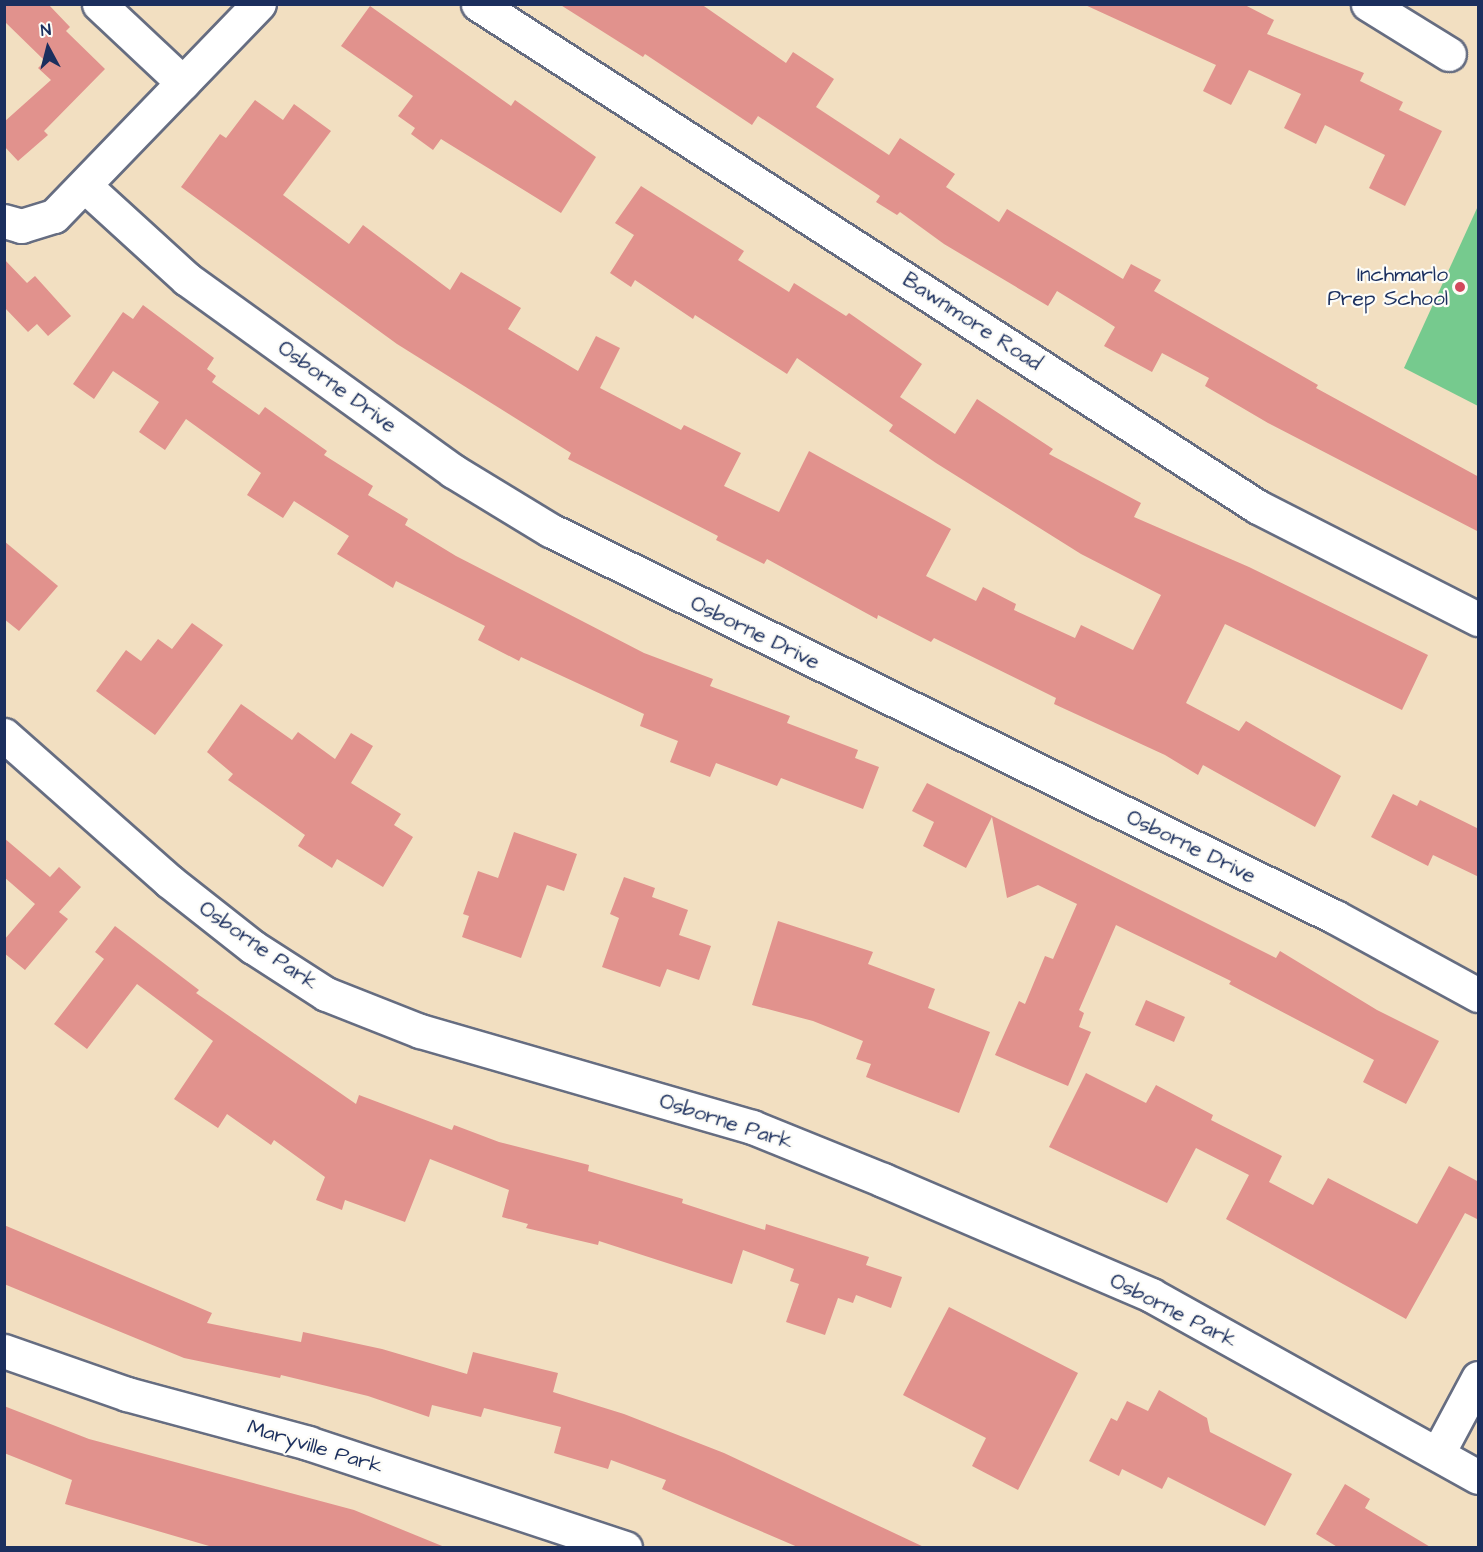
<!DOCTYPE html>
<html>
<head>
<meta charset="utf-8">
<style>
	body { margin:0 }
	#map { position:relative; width:1483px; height:1552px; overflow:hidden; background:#f2dfc1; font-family:"Architects Daughter",sans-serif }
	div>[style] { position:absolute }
	.green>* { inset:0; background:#76ca8e }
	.building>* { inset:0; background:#e1928d }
	.roads { filter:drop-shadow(2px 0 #666d81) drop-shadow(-2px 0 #666d81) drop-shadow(0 2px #666d81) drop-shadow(0 -2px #666d81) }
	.minor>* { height:33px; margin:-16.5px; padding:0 16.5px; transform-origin:16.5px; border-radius:16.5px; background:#fff }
	.dots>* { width:16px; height:16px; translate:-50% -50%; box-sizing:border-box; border:3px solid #fdfcf7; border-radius:50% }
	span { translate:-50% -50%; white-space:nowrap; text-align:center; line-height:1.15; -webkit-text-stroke:4.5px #fdfcf7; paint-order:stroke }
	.poi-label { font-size:21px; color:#1b2f5e }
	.right { translate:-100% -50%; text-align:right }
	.street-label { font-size:21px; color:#1b2f5e }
	.frame { position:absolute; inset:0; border:6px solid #1b2f5e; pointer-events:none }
	.north { position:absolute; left:18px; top:18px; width:60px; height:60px; -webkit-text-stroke:4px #fdfcf7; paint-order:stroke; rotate:353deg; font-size:16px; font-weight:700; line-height:24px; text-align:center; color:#1b2f5e }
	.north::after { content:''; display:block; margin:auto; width:21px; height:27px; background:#1b2f5e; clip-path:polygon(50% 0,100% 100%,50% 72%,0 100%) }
</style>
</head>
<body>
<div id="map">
	<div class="green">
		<i style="clip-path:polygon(1478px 206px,1478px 406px,1404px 368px)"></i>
	</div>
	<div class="building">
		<i style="clip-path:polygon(4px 4px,48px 4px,70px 27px,66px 31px,105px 69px,44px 131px,48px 135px,18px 161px,4px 146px,4px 122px,51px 80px,38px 68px,45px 61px,4px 21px)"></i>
		<i style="clip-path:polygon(559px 4px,701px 4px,786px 63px,793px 52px,834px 79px,816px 107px,889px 155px,900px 138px,955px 174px,946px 187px,999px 222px,1007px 209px,1123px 279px,1131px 264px,1161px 280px,1154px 291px,1318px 385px,1316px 388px,1479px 477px,1479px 532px,1268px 423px,1205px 386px,1209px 378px,1162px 353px,1152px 372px,1104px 346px,1115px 327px,1101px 318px,1057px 291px,1048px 306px,944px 244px,900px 212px,897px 215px,876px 202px,880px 196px,758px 116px,752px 125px,645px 54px,643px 57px)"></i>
		<i style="clip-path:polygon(1083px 4px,1243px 4px,1274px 20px,1267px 34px,1364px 73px,1360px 81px,1403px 102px,1399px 110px,1442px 131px,1405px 206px,1369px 188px,1385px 155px,1325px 125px,1316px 144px,1284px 128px,1301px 94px,1249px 70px,1231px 105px,1203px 91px,1216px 65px)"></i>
		<i style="clip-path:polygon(370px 6px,511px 106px,515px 100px,596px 157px,561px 213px,441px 139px,433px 150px,411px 134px,415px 128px,398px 116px,413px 96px,341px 46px)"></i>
		<i style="clip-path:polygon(255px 100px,283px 120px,294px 104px,331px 131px,283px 195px,349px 244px,363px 225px,450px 290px,461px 272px,521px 308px,508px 329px,578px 371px,596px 336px,620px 348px,600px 388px,681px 430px,684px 425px,741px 453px,724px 486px,779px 512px,809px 451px,951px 529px,926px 576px,976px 601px,983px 587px,1016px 604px,1014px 610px,1075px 638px,1081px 625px,1133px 650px,1161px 595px,1081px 554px,936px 463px,889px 431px,893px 425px,797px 358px,787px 374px,695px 315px,693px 319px,635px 280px,631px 287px,610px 273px,634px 235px,615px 223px,641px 186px,744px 251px,738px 260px,789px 292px,794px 283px,846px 316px,849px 313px,922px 364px,900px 397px,955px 434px,977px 399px,1053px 449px,1049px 454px,1141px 503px,1134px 517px,1249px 567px,1428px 655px,1402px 710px,1225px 624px,1186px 703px,1239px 731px,1246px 721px,1341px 776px,1315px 827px,1203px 765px,1198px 775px,1165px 755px,1054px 704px,1056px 698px,934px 638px,931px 642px,878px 615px,877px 619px,767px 559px,764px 564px,716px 540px,718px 536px,568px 459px,571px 453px,397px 344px,181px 187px,220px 134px,226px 138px)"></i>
		<i style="clip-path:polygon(4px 259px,27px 283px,35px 276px,71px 316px,48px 336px,37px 324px,28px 332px,4px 307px)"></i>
		<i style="clip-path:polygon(143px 305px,214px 358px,207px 369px,216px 376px,212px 382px,259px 415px,265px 407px,327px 451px,324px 455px,373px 486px,368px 495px,408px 519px,405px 525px,456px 556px,644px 653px,713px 679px,710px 686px,790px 716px,787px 723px,858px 750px,855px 758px,879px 767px,863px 809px,781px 778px,777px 786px,716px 763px,710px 777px,670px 762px,678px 741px,640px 726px,644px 714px,521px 657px,519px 661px,478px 640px,485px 626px,396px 581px,393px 588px,337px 554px,349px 536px,294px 501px,283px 518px,247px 495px,261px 473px,186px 419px,165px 450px,139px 432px,159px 402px,113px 371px,94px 399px,73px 384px,123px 312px,133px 319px)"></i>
		<i style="clip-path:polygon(4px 541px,58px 586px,19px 631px,4px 619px)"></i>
		<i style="clip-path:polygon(192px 623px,223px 645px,155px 735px,96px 691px,126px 650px,141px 661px,158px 639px,172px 649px)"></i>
		<i style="clip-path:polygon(241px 704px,292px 740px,298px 732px,335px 759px,351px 733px,373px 746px,351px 783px,401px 814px,394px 825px,413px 837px,383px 887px,337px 859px,332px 868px,298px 846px,305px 835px,228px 780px,233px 774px,207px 752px)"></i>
		<i style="clip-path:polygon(927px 783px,1276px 958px,1280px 951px,1377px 1010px,1439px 1041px,1406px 1104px,1363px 1082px,1374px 1060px,1229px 984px,1231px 981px,1116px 925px,1079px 1010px,1084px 1013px,1079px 1027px,1091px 1032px,1068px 1086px,995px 1055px,1019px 1001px,1025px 1004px,1045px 956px,1053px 959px,1077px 904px,1038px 885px,1007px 898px,992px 817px,966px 868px,923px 846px,934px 822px,912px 811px)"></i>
		<i style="clip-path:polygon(1393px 794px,1417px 806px,1420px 800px,1479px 829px,1479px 877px,1433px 855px,1428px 866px,1371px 837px)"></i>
		<i style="clip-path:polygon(514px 832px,577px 854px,564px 891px,547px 885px,521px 958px,462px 937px,469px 916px,463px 914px,478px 871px,498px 878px)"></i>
		<i style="clip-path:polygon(4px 838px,50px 877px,59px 867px,81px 887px,59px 912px,68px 919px,25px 970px,4px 953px,4px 940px,35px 904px,4px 877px)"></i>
		<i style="clip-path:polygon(624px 877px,655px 888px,652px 897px,688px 910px,679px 935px,711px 946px,699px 980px,667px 969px,660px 987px,602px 967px,619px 918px,610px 914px)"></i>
		<i style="clip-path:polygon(778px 921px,873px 952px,868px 964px,935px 989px,928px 1008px,990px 1032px,959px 1113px,866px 1077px,871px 1064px,856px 1059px,863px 1041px,813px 1021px,752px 1005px)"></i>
		<i style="clip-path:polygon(115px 926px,199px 990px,196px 993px,356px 1104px,359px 1095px,452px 1130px,454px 1125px,499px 1142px,589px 1165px,588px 1171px,683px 1199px,682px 1203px,765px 1230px,766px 1224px,869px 1257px,866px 1265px,902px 1277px,891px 1308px,856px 1295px,853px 1303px,838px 1298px,825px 1335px,786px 1322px,799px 1284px,790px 1281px,794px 1269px,743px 1250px,732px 1284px,599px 1241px,598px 1245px,526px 1228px,528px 1224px,502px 1217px,509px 1190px,430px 1159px,405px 1222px,345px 1200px,342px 1210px,316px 1200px,325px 1177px,274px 1140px,271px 1145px,227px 1114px,218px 1128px,174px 1099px,213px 1041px,137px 984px,87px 1049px,54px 1024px,104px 959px,95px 952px)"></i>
		<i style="clip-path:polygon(1146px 1000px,1185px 1017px,1174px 1042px,1135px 1025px)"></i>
		<i style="clip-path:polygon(1086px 1073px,1146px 1103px,1156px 1085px,1213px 1115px,1211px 1120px,1282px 1156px,1269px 1182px,1313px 1205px,1328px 1178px,1417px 1224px,1449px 1166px,1479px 1182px,1479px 1220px,1465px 1213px,1406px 1319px,1226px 1219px,1249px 1175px,1196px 1148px,1167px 1203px,1049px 1147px)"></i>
		<i style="clip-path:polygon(4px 1225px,212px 1313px,207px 1323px,301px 1342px,303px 1332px,382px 1349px,467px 1374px,473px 1352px,558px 1373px,553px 1392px,624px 1414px,724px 1453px,926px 1548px,800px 1548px,662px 1489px,666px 1480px,611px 1460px,608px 1469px,554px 1453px,561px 1427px,484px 1408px,481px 1417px,432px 1405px,429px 1417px,368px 1396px,281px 1375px,280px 1378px,184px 1358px,4px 1284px)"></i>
		<i style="clip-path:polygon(949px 1307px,1078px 1373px,1018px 1490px,972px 1466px,986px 1438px,903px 1395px)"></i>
		<i style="clip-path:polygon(1159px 1390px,1207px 1418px,1210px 1432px,1292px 1474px,1265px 1526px,1168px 1477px,1162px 1489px,1122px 1469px,1119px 1476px,1089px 1461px,1111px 1418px,1117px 1421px,1127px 1401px,1148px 1411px)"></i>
		<i style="clip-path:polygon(4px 1406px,89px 1439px,354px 1510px,447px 1548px,216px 1548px,65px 1504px,72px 1480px,4px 1453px)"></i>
		<i style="clip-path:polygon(1345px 1484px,1370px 1499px,1365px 1508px,1432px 1548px,1339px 1548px,1316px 1534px)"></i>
	</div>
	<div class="roads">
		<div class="minor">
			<i style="left:99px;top:4px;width:115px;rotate:43.2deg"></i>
			<i style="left:478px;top:4px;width:928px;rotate:32.82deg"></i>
			<i style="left:1258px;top:507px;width:247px;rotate:27deg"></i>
			<i style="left:1368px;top:4px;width:95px;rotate:31.7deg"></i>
			<i style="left:85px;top:186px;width:138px;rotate:42.4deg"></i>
			<i style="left:187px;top:279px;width:328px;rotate:35.8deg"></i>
			<i style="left:453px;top:471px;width:114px;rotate:31.3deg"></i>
			<i style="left:550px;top:530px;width:875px;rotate:26.24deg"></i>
			<i style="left:1335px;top:917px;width:163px;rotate:28.6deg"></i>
			<i style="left:4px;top:221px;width:18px;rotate:16deg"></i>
			<i style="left:21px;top:226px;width:34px;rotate:-17deg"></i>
			<i style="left:54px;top:216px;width:295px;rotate:-46deg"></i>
			<i style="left:4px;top:735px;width:220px;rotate:41.5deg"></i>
			<i style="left:169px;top:881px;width:107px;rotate:38.2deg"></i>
			<i style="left:253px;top:947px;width:87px;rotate:32.8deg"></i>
			<i style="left:326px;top:994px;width:101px;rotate:21.5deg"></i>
			<i style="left:420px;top:1031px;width:346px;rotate:16.1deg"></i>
			<i style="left:752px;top:1127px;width:141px;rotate:22deg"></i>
			<i style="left:883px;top:1180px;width:292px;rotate:23.2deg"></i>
			<i style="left:1151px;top:1295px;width:374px;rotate:29.1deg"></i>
			<i style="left:4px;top:1351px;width:130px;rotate:19.3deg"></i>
			<i style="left:127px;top:1394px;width:188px;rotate:15.1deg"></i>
			<i style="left:308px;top:1443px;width:334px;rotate:18.3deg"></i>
			<i style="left:1438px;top:1453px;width:85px;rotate:-61.9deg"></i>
		</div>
	</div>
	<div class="dots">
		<i style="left:1460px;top:287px;background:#d1495b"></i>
	</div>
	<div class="poi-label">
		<span class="right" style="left:1448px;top:287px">Inchmarlo<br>Prep School</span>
	</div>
	<div class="street-label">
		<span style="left:972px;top:322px;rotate:33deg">Bawnmore Road</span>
		<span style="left:337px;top:387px;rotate:36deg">Osborne Drive</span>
		<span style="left:755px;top:633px;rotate:26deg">Osborne Drive</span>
		<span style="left:1191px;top:847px;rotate:26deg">Osborne Drive</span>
		<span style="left:258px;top:946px;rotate:35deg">Osborne Park</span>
		<span style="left:726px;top:1122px;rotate:18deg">Osborne Park</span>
		<span style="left:1173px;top:1311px;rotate:27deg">Osborne Park</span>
		<span style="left:315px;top:1447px;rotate:17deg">Maryville Park</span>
	</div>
	<div class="frame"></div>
	<div class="north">N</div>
</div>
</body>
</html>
